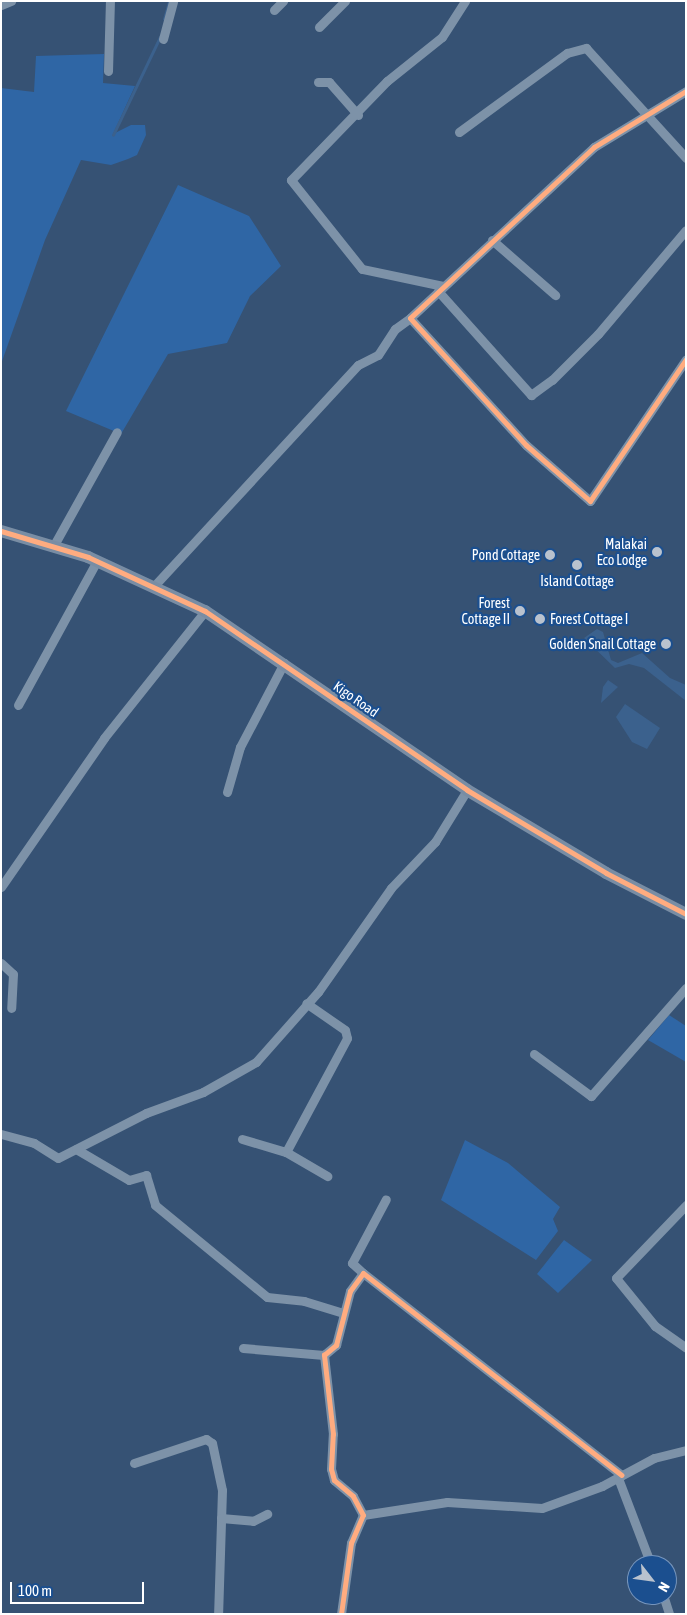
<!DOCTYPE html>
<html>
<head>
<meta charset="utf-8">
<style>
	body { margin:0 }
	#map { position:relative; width:687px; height:1615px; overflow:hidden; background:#365274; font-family:"Asap Condensed",sans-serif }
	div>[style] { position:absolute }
	.green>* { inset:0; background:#2f66a5 }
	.water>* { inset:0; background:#3b618d }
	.stream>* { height:2.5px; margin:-1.25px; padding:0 1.25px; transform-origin:1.25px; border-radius:1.25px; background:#3b618d }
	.street>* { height:9px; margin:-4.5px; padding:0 4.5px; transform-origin:4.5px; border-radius:4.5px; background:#7d92a8 }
	.secondary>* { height:12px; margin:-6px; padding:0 6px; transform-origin:6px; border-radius:6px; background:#798da4 }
	.cycleway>* { height:5px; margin:-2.5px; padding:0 2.5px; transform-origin:2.5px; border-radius:2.5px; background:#ffac80 }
	.dots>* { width:14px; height:14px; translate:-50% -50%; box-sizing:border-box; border:2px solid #1b4f8f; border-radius:50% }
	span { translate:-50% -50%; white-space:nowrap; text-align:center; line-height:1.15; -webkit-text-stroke:4.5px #1b4f8f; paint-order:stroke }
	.poi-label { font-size:14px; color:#fff }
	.right { translate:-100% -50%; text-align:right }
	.left { translate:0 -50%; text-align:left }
	.street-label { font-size:14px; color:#fff }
	.frame { position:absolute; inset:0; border:2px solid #fff; pointer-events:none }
	.north { position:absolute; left:627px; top:1555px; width:50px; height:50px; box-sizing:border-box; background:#1b4f8f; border:1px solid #7695bc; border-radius:50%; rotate:120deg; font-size:14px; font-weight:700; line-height:20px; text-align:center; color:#fff }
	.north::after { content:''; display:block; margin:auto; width:18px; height:22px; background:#b9c2ce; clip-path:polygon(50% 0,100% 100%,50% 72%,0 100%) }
	.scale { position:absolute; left:10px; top:1582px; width:134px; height:22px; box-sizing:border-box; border:2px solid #fff; border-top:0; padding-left:6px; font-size:15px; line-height:18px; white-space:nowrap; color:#fff; -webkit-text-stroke:4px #1b4f8f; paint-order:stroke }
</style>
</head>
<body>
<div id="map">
	<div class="green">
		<i style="clip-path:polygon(104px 54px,103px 83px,135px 86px,113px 134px,131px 125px,145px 125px,146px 135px,137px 155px,128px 159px,111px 165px,81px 160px,45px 240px,1px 364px,1px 88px,34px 92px,36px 56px)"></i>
		<i style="clip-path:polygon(178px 185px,249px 216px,281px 266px,250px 296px,227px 343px,168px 354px,121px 434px,66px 411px)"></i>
		<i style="clip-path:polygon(669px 1015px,686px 1026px,686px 1062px,648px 1040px)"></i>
		<i style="clip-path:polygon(465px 1140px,508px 1163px,560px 1207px,553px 1219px,558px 1231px,536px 1260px,441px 1200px)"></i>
		<i style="clip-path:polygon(564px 1240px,592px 1260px,558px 1293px,537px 1274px)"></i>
	</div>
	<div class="water">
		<i style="clip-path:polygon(597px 629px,603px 632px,611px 660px,618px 663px,642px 653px,670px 678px,686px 685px,686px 701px,644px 668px,629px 664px,615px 668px,584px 638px)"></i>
		<i style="clip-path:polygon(608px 680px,618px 687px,601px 703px,603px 687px)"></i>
		<i style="clip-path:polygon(625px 704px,660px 728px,647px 749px,632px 742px,616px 717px)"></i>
	</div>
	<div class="stream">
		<i style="left:164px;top:19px;width:19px;rotate:-74deg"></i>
		<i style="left:113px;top:135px;width:109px;rotate:-64.4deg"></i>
	</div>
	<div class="street">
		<i style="left:1px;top:5px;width:11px;rotate:-22deg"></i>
		<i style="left:274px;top:10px;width:13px;rotate:-45deg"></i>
		<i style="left:319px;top:27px;width:37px;rotate:-45deg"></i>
		<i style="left:163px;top:39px;width:39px;rotate:-75deg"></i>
		<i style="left:108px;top:71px;width:70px;rotate:-88.4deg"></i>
		<i style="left:318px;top:82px;width:11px"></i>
		<i style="left:329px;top:82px;width:44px;rotate:48.7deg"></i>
		<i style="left:686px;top:91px;width:108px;rotate:148.7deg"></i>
		<i style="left:594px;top:147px;width:251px;rotate:137.1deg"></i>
		<i style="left:410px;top:318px;width:172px;rotate:47.6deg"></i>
		<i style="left:526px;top:445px;width:85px;rotate:41.2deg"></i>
		<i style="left:590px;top:501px;width:171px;rotate:-55.9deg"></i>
		<i style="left:459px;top:132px;width:134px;rotate:-36.2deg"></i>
		<i style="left:567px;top:53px;width:20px;rotate:-15deg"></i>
		<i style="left:586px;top:48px;width:149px;rotate:47.7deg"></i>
		<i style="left:492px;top:240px;width:84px;rotate:41.1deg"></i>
		<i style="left:443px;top:286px;width:83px;rotate:-168.1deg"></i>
		<i style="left:362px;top:269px;width:114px;rotate:-128.6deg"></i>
		<i style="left:291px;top:180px;width:138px;rotate:-45.9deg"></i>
		<i style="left:387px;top:81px;width:70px;rotate:-38.7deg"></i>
		<i style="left:442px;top:37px;width:43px;rotate:-57.4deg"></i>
		<i style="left:438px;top:291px;width:140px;rotate:48.2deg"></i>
		<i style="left:531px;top:395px;width:26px;rotate:-36deg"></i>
		<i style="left:552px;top:380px;width:65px;rotate:-45deg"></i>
		<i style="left:598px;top:334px;width:136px;rotate:-49.8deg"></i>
		<i style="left:54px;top:545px;width:129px;rotate:-60.9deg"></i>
		<i style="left:154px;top:586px;width:301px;rotate:-47.3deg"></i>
		<i style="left:358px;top:365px;width:22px;rotate:-27deg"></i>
		<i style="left:378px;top:355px;width:31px;rotate:-57deg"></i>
		<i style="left:395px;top:329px;width:19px;rotate:-36deg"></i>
		<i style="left:18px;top:705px;width:164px;rotate:-61.3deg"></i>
		<i style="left:227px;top:792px;width:47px;rotate:-73.9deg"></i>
		<i style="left:240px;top:747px;width:95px;rotate:-62.4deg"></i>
		<i style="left:1px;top:887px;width:181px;rotate:-55.3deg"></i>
		<i style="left:104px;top:738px;width:162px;rotate:-51.5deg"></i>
		<i style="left:1px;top:963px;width:16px;rotate:43deg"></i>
		<i style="left:13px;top:974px;width:34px;rotate:93deg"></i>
		<i style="left:534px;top:1054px;width:71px;rotate:36.4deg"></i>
		<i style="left:591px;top:1096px;width:144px;rotate:-48.7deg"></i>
		<i style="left:1px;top:1134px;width:34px;rotate:15deg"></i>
		<i style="left:34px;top:1143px;width:28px;rotate:32deg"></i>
		<i style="left:58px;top:1158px;width:99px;rotate:-27.1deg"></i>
		<i style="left:146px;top:1113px;width:61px;rotate:-20.2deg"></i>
		<i style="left:203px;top:1092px;width:61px;rotate:-29.5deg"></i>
		<i style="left:256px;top:1062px;width:94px;rotate:-48.5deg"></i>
		<i style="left:318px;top:992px;width:127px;rotate:-54.9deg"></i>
		<i style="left:391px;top:888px;width:64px;rotate:-46.3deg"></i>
		<i style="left:435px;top:842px;width:61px;rotate:-58.4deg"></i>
		<i style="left:242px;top:1139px;width:46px;rotate:16.5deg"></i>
		<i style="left:286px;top:1152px;width:48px;rotate:30.3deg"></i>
		<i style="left:76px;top:1149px;width:61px;rotate:30.3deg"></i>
		<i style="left:129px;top:1180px;width:18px;rotate:-16deg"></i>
		<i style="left:146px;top:1175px;width:31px;rotate:73deg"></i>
		<i style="left:155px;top:1205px;width:145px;rotate:39.4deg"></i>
		<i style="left:267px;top:1297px;width:37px;rotate:6deg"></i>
		<i style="left:304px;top:1301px;width:41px;rotate:17.1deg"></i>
		<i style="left:286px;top:1152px;width:129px;rotate:-61.8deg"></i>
		<i style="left:347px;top:1038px;width:8px;rotate:-104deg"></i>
		<i style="left:345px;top:1030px;width:47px;rotate:-145.3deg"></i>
		<i style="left:686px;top:1205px;width:101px;rotate:133.8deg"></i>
		<i style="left:616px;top:1278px;width:62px;rotate:50.9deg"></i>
		<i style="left:655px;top:1326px;width:38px;rotate:35deg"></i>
		<i style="left:363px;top:1273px;width:15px;rotate:-138deg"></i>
		<i style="left:352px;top:1263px;width:72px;rotate:-62deg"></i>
		<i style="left:243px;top:1348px;width:81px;rotate:4.9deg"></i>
		<i style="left:134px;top:1463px;width:76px;rotate:-18.4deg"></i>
		<i style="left:206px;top:1439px;width:7px;rotate:34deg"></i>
		<i style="left:212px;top:1443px;width:48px;rotate:78deg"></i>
		<i style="left:222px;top:1490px;width:124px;rotate:91.8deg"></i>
		<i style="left:618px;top:1478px;width:93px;rotate:69.2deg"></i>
		<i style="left:363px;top:1515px;width:85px;rotate:-8.8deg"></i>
		<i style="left:447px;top:1502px;width:95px;rotate:3.6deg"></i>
		<i style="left:542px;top:1508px;width:64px;rotate:-20.1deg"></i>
		<i style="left:602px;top:1486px;width:59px;rotate:-28.3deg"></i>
		<i style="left:654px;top:1458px;width:33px;rotate:-14deg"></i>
		<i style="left:221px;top:1518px;width:32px;rotate:5deg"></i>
		<i style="left:253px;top:1521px;width:16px;rotate:-27deg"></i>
		<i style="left:663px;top:1595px;width:20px;rotate:72deg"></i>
		<i style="left:341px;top:1614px;width:72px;rotate:-82deg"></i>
		<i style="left:351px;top:1543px;width:30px;rotate:-67deg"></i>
		<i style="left:363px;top:1515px;width:21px;rotate:-118deg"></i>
		<i style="left:353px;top:1496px;width:25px;rotate:-140deg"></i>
		<i style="left:334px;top:1480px;width:11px;rotate:-105deg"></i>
		<i style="left:331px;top:1469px;width:35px;rotate:-87deg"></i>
		<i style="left:333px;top:1434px;width:80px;rotate:-96.5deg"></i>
		<i style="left:324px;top:1355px;width:16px;rotate:-40deg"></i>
		<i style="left:336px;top:1345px;width:56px;rotate:-75.5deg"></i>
		<i style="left:350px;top:1291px;width:22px;rotate:-54deg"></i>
		<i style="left:363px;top:1273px;width:328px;rotate:38deg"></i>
	</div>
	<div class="secondary">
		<i style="left:1px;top:531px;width:91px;rotate:16.6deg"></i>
		<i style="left:88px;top:557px;width:129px;rotate:24.8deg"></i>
		<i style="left:205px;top:611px;width:317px;rotate:34.3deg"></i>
		<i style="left:467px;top:790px;width:162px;rotate:30.8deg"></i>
		<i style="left:606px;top:873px;width:90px;rotate:27.1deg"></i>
	</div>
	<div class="cycleway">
		<i style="left:686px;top:91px;width:108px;rotate:148.7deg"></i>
		<i style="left:594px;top:147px;width:251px;rotate:137.1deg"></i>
		<i style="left:410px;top:318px;width:172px;rotate:47.6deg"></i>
		<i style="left:526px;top:445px;width:85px;rotate:41.2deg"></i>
		<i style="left:590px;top:501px;width:171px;rotate:-55.9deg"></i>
		<i style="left:1px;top:531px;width:91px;rotate:16.6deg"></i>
		<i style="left:88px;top:557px;width:129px;rotate:24.8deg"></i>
		<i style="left:205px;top:611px;width:317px;rotate:34.3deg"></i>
		<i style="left:467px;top:790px;width:162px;rotate:30.8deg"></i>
		<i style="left:606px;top:873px;width:90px;rotate:27.1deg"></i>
		<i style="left:341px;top:1614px;width:72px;rotate:-82deg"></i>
		<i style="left:351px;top:1543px;width:30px;rotate:-67deg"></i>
		<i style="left:363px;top:1515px;width:21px;rotate:-118deg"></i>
		<i style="left:353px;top:1496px;width:25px;rotate:-140deg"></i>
		<i style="left:334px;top:1480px;width:11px;rotate:-105deg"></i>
		<i style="left:331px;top:1469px;width:35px;rotate:-87deg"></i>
		<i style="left:333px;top:1434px;width:80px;rotate:-96.5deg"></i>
		<i style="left:324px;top:1355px;width:16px;rotate:-40deg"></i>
		<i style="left:336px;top:1345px;width:56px;rotate:-75.5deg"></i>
		<i style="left:350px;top:1291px;width:22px;rotate:-54deg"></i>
		<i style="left:363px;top:1273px;width:328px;rotate:38deg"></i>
	</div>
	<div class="dots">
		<i style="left:657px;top:552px;background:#b9c2ce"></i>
		<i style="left:550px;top:555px;background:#b9c2ce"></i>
		<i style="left:577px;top:565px;background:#b9c2ce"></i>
		<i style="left:520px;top:611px;background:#b9c2ce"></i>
		<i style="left:540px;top:619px;background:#b9c2ce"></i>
		<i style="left:666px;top:644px;background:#b9c2ce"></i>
	</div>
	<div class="poi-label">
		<span class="right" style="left:647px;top:552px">Malakai<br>Eco Lodge</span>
		<span class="right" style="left:540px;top:555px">Pond Cottage</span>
		<span style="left:577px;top:581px">Island Cottage</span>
		<span class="right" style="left:510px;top:611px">Forest<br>Cottage II</span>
		<span class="left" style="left:550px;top:619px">Forest Cottage I</span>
		<span class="right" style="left:656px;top:644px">Golden Snail Cottage</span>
	</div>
	<div class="street-label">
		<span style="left:356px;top:699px;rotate:35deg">Kigo Road</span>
	</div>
	<div class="frame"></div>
	<div class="north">N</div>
	<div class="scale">100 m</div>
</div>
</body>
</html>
